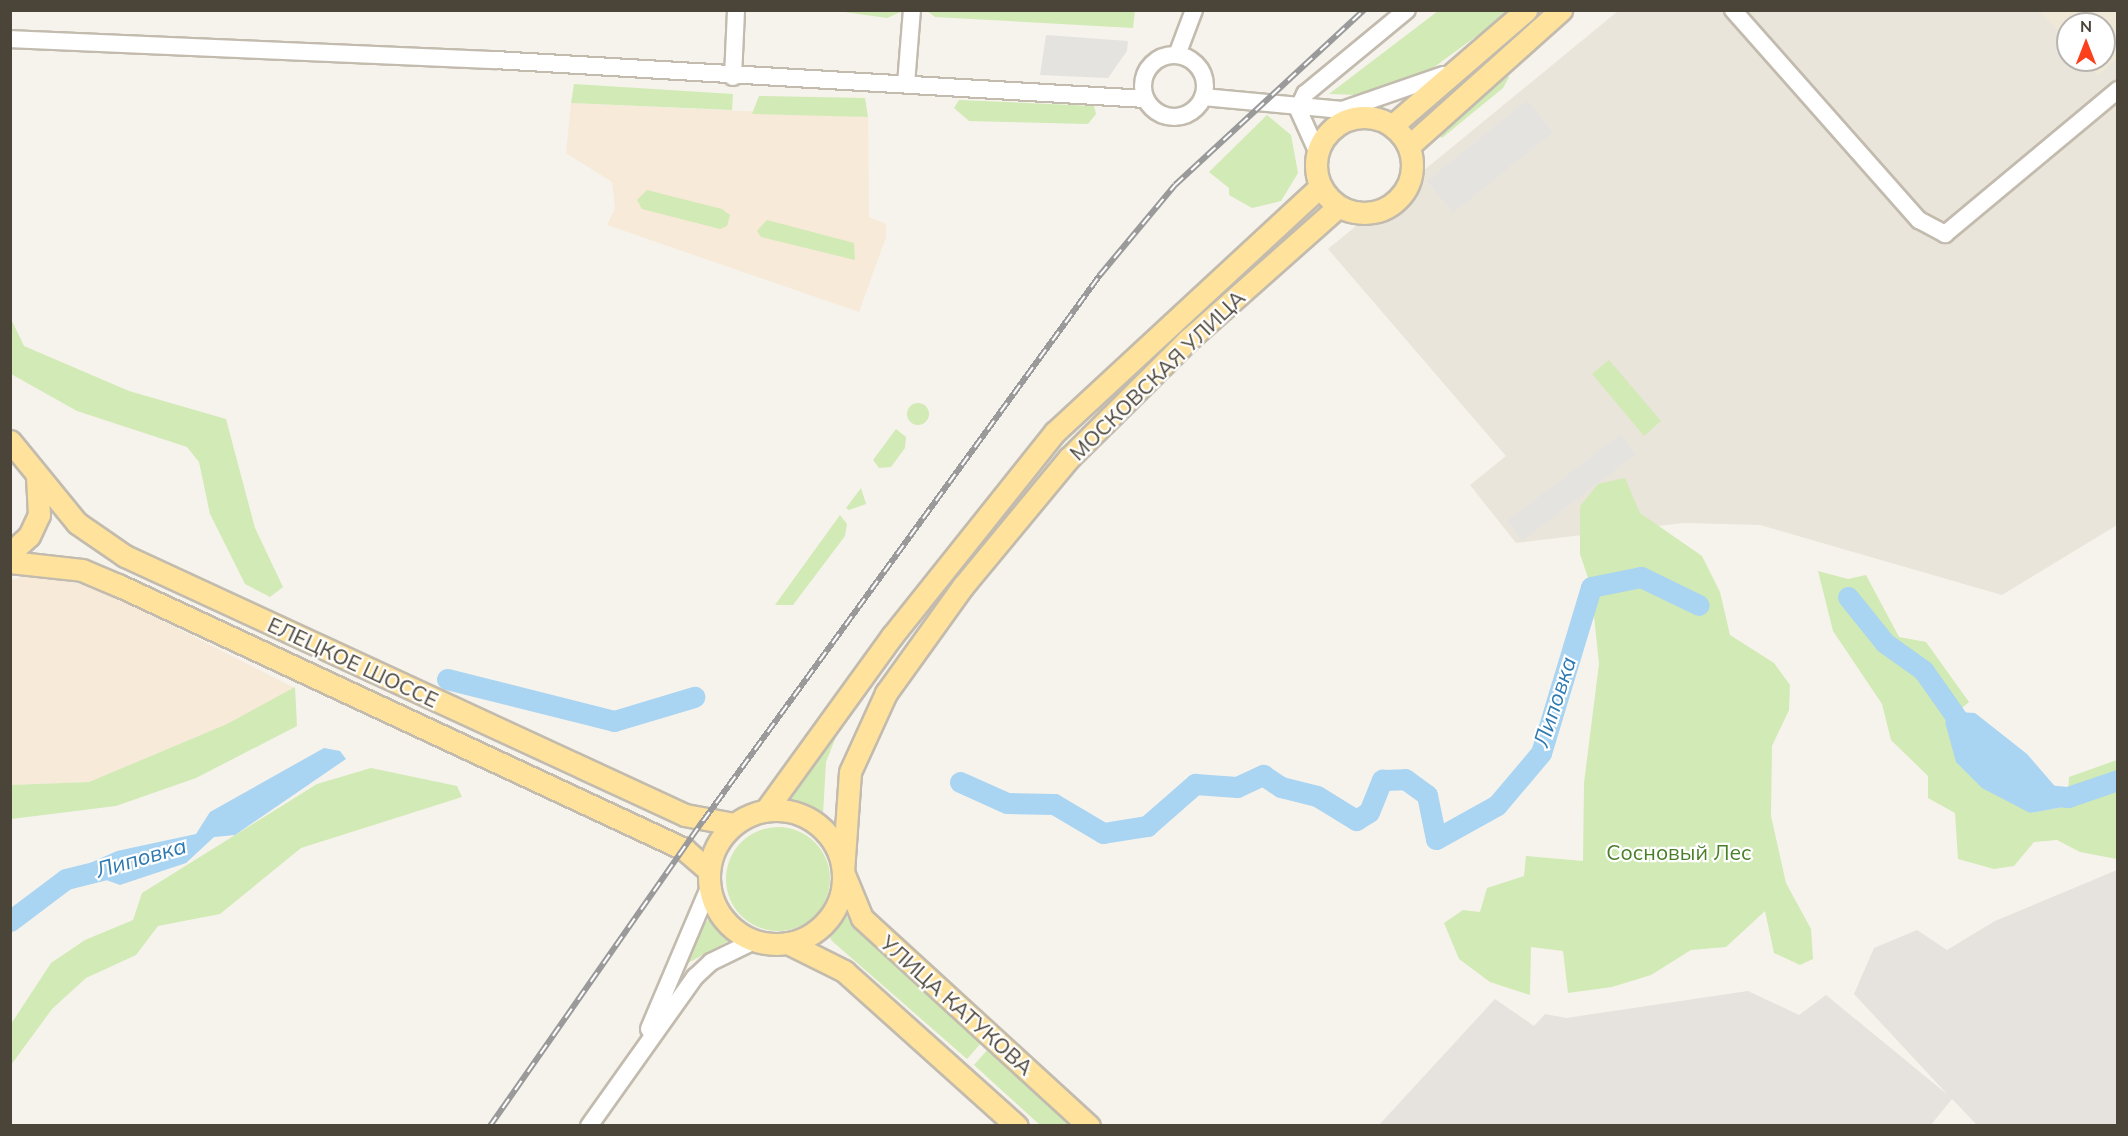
<!DOCTYPE html>
<html>
<head>
<meta charset="utf-8">
<style>
	body { margin:0 }
	#map { position:relative; width:2128px; height:1136px; overflow:hidden; background:#f6f3ec; font-family:Mulish,sans-serif }
	div>[style] { position:absolute }
	.residential>* { inset:0; background:#eae5da }
	.commercial>* { inset:0; background:#f7ead8 }
	.industrial>* { inset:0; background:#e6e2dd }
	.education>* { inset:0; background:#efe8d6 }
	.green>* { inset:0; background:#d2eab5 }
	.round { border-radius:50% }
	.parking>* { inset:0; background:#e5e3e0 }
	.water>* { inset:0; background:#a9d4f2 }
	.river>* { height:21px; margin:-10.5px; padding:0 10.5px; transform-origin:10.5px; border-radius:10.5px; background:#a9d4f2 }
	.roads { filter:drop-shadow(2px 0 #c2bbae) drop-shadow(-2px 0 #c2bbae) drop-shadow(0 2px #c2bbae) drop-shadow(0 -2px #c2bbae) }
	.minor>* { height:16px; margin:-8px; padding:0 8px; transform-origin:8px; border-radius:8px; background:#fff }
	.minor>.ring { margin:-8px; padding:0; box-sizing:content-box; background:none; border:16px solid #fff; border-radius:50% }
	.major>* { height:21px; margin:-10.5px; padding:0 10.5px; transform-origin:10.5px; border-radius:10.5px; background:#ffe39c }
	.major>.ring { margin:-10.5px; padding:0; box-sizing:content-box; background:none; border:21px solid #ffe39c; border-radius:50% }
	.rail>* { height:6px; margin-top:-3px; transform-origin:0; background:repeating-linear-gradient(90deg,#fff 0 11px,#9a9a9a 0 22px); box-sizing:border-box; border-block:2px solid #9a9a9a }
	span { translate:-50% -50%; white-space:nowrap; text-align:center; line-height:1.15; -webkit-text-stroke:4.5px #fff; paint-order:stroke }
	.street-label { font-size:21px; color:#4b4439 }
	.park-label { font-size:21px; color:#4a7f2a }
	.water-label { font-size:22px; color:#2e7ab2; font-style:italic }
	.frame { position:absolute; inset:0; border:12px solid #4b4439; pointer-events:none }
	.north { position:absolute; left:2056px; top:12px; width:60px; height:60px; box-sizing:border-box; background:#fff; border:2px solid #b7b4b0; border-radius:50%; rotate:0deg; font-size:16px; font-weight:700; line-height:24px; text-align:center; color:#4b4439 }
	.north::after { content:''; display:block; margin:auto; width:21px; height:27px; background:#fc3f1d; clip-path:polygon(50% 0,100% 100%,50% 72%,0 100%) }
</style>
</head>
<body>
<div id="map">
	<div class="residential">
		<i style="clip-path:polygon(evenodd,1618px 11px,2117px 11px,2117px 525px,2002px 595px,1760px 525px,1683px 523px,1516px 543px,1470px 485px,1506px 456px,1328px 249px,1618px 11px,2068px 24px,2104px 24px,2104px 60px,2068px 60px,2068px 24px)"></i>
	</div>
	<div class="commercial">
		<i style="clip-path:polygon(571px 103px,868px 117px,869px 217px,886px 224px,886px 237px,859px 312px,607px 225px,615px 208px,612px 182px,566px 153px)"></i>
		<i style="clip-path:polygon(33px 574px,98px 588px,295px 688px,227px 724px,89px 782px,11px 785px,11px 580px)"></i>
	</div>
	<div class="industrial">
		<i style="clip-path:polygon(2117px 870px,2117px 1125px,1977px 1125px,1952px 1099px,1930px 1126px,1379px 1125px,1495px 999px,1534px 1026px,1545px 1014px,1566px 1018px,1748px 991px,1799px 1015px,1826px 995px,1948px 1095px,1854px 994px,1874px 948px,1917px 930px,1947px 950px,1995px 921px)"></i>
	</div>
	<div class="education">
		<i style="clip-path:polygon(2040px 11px,2117px 11px,2117px 58px,2098px 76px,2084px 60px,2104px 60px,2104px 24px,2068px 24px,2068px 42px)"></i>
	</div>
	<div class="green">
		<i style="clip-path:polygon(837px 11px,903px 11px,887px 18px)"></i>
		<i style="clip-path:polygon(927px 11px,1135px 11px,1133px 28px,935px 17px)"></i>
		<i style="clip-path:polygon(1438px 11px,1511px 11px,1430px 70px,1360px 95px,1329px 94px)"></i>
		<i style="clip-path:polygon(1504px 72px,1509px 77px,1503px 88px,1442px 138px,1438px 135px,1437px 126px)"></i>
		<i style="clip-path:polygon(574px 84px,733px 94px,732px 110px,571px 103px)"></i>
		<i style="clip-path:polygon(759px 96px,865px 98px,868px 117px,752px 114px)"></i>
		<i style="clip-path:polygon(959px 100px,1094px 106px,1096px 114px,1088px 124px,969px 121px,954px 108px)"></i>
		<i style="clip-path:polygon(1267px 115px,1291px 135px,1298px 173px,1281px 201px,1252px 208px,1229px 195px,1229px 188px,1209px 172px)"></i>
		<i style="clip-path:polygon(647px 190px,722px 209px,730px 215px,727px 226px,720px 229px,642px 209px,637px 200px)"></i>
		<i style="clip-path:polygon(767px 220px,854px 243px,855px 260px,761px 237px,757px 231px)"></i>
		<i style="clip-path:polygon(11px 319px,24px 346px,129px 391px,226px 419px,255px 528px,283px 587px,270px 597px,245px 584px,210px 514px,199px 462px,187px 447px,77px 411px,11px 374px)"></i>
		<i style="clip-path:polygon(1609px 360px,1661px 421px,1644px 436px,1592px 374px)"></i>
		<i class="round" style="left:907px;top:403px;width:22px;height:22px"></i>
		<i style="clip-path:polygon(896px 429px,906px 437px,905px 448px,891px 467px,879px 468px,873px 460px)"></i>
		<i style="clip-path:polygon(1625px 478px,1640px 513px,1702px 556px,1720px 592px,1730px 635px,1774px 663px,1790px 685px,1789px 710px,1772px 746px,1771px 816px,1786px 883px,1811px 929px,1813px 959px,1800px 965px,1774px 953px,1765px 911px,1726px 947px,1691px 950px,1651px 975px,1612px 987px,1568px 993px,1563px 951px,1531px 947px,1530px 995px,1490px 982px,1459px 959px,1444px 923px,1463px 910px,1480px 912px,1487px 888px,1524px 876px,1526px 856px,1583px 861px,1584px 783px,1599px 664px,1591px 587px,1580px 554px,1580px 506px,1598px 484px)"></i>
		<i style="clip-path:polygon(861px 488px,866px 504px,849px 510px,846px 508px)"></i>
		<i style="clip-path:polygon(840px 515px,847px 524px,845px 536px,793px 605px,775px 605px)"></i>
		<i style="clip-path:polygon(1818px 571px,1848px 579px,1866px 575px,1899px 637px,1926px 642px,1969px 702px,1945px 722px,2030px 813px,2078px 804px,2068px 797px,2069px 777px,2117px 760px,2117px 859px,2080px 852px,2057px 840px,2034px 842px,2014px 866px,1994px 869px,1958px 859px,1955px 813px,1928px 798px,1928px 776px,1891px 740px,1882px 704px,1833px 631px)"></i>
		<i style="clip-path:polygon(295px 687px,297px 726px,196px 778px,116px 806px,11px 819px,11px 785px,89px 782px,227px 724px)"></i>
		<i style="clip-path:polygon(845px 714px,826px 762px,823px 814px,787px 797px)"></i>
		<i style="clip-path:polygon(371px 768px,457px 786px,462px 797px,301px 848px,220px 914px,158px 926px,136px 955px,86px 978px,52px 1009px,11px 1065px,11px 1024px,51px 963px,85px 940px,133px 920px,142px 893px,317px 784px)"></i>
		<i class="round" style="left:726px;top:827px;width:104px;height:104px"></i>
		<i style="clip-path:polygon(712px 914px,734px 938px,688px 963px,688px 948px)"></i>
		<i style="clip-path:polygon(845px 915px,982px 1042px,967px 1059px,832px 941px,828px 934px)"></i>
		<i style="clip-path:polygon(989px 1048px,1074px 1125px,1040px 1125px,974px 1065px)"></i>
	</div>
	<div class="parking">
		<i style="clip-path:polygon(1046px 35px,1128px 41px,1127px 51px,1108px 78px,1040px 75px)"></i>
		<i style="clip-path:polygon(1527px 100px,1553px 132px,1453px 213px,1427px 181px)"></i>
		<i style="clip-path:polygon(1621px 434px,1636px 454px,1522px 541px,1507px 521px)"></i>
	</div>
	<div class="water">
		<i style="clip-path:polygon(1957px 712px,1975px 713px,2027px 754px,2065px 798px,2063px 807px,2030px 813px,1982px 788px,1956px 762px,1945px 722px)"></i>
		<i style="clip-path:polygon(324px 748px,340px 751px,346px 759px,235px 835px,214px 837px,186px 863px,120px 885px,87px 873px,90px 863px,117px 851px,196px 834px,210px 812px)"></i>
	</div>
	<div class="river">
		<i style="left:1848px;top:597px;width:59px;rotate:51.2deg"></i>
		<i style="left:1885px;top:643px;width:47px;rotate:35.4deg"></i>
		<i style="left:1923px;top:670px;width:83px;rotate:54.8deg"></i>
		<i style="left:447px;top:679px;width:172px;rotate:14.1deg"></i>
		<i style="left:614px;top:721px;width:84px;rotate:-16.7deg"></i>
		<i style="left:960px;top:782px;width:51px;rotate:24.1deg"></i>
		<i style="left:1007px;top:803px;width:47px;rotate:1.2deg"></i>
		<i style="left:1054px;top:804px;width:57px;rotate:30.6deg"></i>
		<i style="left:1103px;top:833px;width:45px;rotate:-9deg"></i>
		<i style="left:1147px;top:826px;width:64px;rotate:-41.2deg"></i>
		<i style="left:1195px;top:784px;width:42px;rotate:4.1deg"></i>
		<i style="left:1237px;top:787px;width:29px;rotate:-25deg"></i>
		<i style="left:1263px;top:775px;width:22px;rotate:34deg"></i>
		<i style="left:1281px;top:787px;width:37px;rotate:14deg"></i>
		<i style="left:1317px;top:796px;width:46px;rotate:31.6deg"></i>
		<i style="left:1356px;top:820px;width:15px;rotate:-32deg"></i>
		<i style="left:1369px;top:812px;width:35px;rotate:-68deg"></i>
		<i style="left:1382px;top:780px;width:23px;rotate:-2deg"></i>
		<i style="left:1405px;top:779px;width:27px;rotate:36deg"></i>
		<i style="left:1427px;top:795px;width:45px;rotate:78.4deg"></i>
		<i style="left:1436px;top:839px;width:70px;rotate:-29.1deg"></i>
		<i style="left:1497px;top:805px;width:68px;rotate:-49.8deg"></i>
		<i style="left:1541px;top:753px;width:173px;rotate:-73.2deg"></i>
		<i style="left:1591px;top:587px;width:51px;rotate:-11.3deg"></i>
		<i style="left:1641px;top:577px;width:64px;rotate:25.8deg"></i>
		<i style="left:2038px;top:794px;width:30px;rotate:6deg"></i>
		<i style="left:2068px;top:797px;width:53px;rotate:-18.8deg"></i>
		<i style="left:10px;top:921px;width:70px;rotate:-36.9deg"></i>
		<i style="left:66px;top:879px;width:49px;rotate:-14deg"></i>
	</div>
	<div class="roads">
		<div class="minor">
			<i style="left:1733px;top:10px;width:281px;rotate:48.5deg"></i>
			<i style="left:1919px;top:220px;width:30px;rotate:28deg"></i>
			<i style="left:1945px;top:234px;width:225px;rotate:-39.8deg"></i>
			<i style="left:10px;top:39px;width:485px;rotate:2.5deg"></i>
			<i style="left:495px;top:60px;width:651px;rotate:3.43deg"></i>
			<i class="ring" style="left:1143px;top:55px;width:46px;height:46px"></i>
			<i style="left:1177px;top:55px;width:48px;rotate:-69.3deg"></i>
			<i style="left:733px;top:77px;width:67px;rotate:-87.4deg"></i>
			<i style="left:906px;top:84px;width:74px;rotate:-85.4deg"></i>
			<i style="left:1203px;top:97px;width:140px;rotate:5.3deg"></i>
			<i style="left:1342px;top:110px;width:107px;rotate:-19.1deg"></i>
			<i style="left:1298px;top:109px;width:17px;rotate:-65deg"></i>
			<i style="left:1305px;top:94px;width:132px;rotate:-39.5deg"></i>
			<i style="left:1298px;top:109px;width:46px;rotate:65.7deg"></i>
			<i style="left:649px;top:1029px;width:151px;rotate:-67deg"></i>
			<i style="left:589px;top:1126px;width:183px;rotate:-54.6deg"></i>
			<i style="left:695px;top:977px;width:22px;rotate:-43deg"></i>
			<i style="left:711px;top:962px;width:48px;rotate:-26deg"></i>
		</div>
		<div class="major">
			<i class="ring" style="left:1316px;top:117px;width:75px;height:75px"></i>
			<i style="left:1393px;top:125px;width:176px;rotate:-40.8deg"></i>
			<i style="left:1410px;top:145px;width:203px;rotate:-41.8deg"></i>
			<i style="left:10px;top:441px;width:106px;rotate:50.7deg"></i>
			<i style="left:77px;top:523px;width:58px;rotate:34.5deg"></i>
			<i style="left:125px;top:556px;width:617px;rotate:24.82deg"></i>
			<i style="left:685px;top:815px;width:49px;rotate:10.6deg"></i>
			<i style="left:10px;top:553px;width:25px;rotate:-42deg"></i>
			<i style="left:29px;top:536px;width:23px;rotate:-65deg"></i>
			<i style="left:39px;top:515px;width:39px;rotate:-93deg"></i>
			<i style="left:10px;top:562px;width:72px;rotate:6.3deg"></i>
			<i style="left:82px;top:570px;width:39px;rotate:23deg"></i>
			<i style="left:118px;top:585px;width:625px;rotate:25.01deg"></i>
			<i style="left:684px;top:849px;width:33px;rotate:41deg"></i>
			<i class="ring" style="left:709px;top:810px;width:113px;height:113px"></i>
			<i style="left:766px;top:810px;width:215px;rotate:-54.1deg"></i>
			<i style="left:892px;top:636px;width:261px;rotate:-51.4deg"></i>
			<i style="left:1055px;top:432px;width:361px;rotate:-42.8deg"></i>
			<i style="left:788px;top:943px;width:63px;rotate:26.6deg"></i>
			<i style="left:844px;top:971px;width:232px;rotate:41.9deg"></i>
			<i style="left:1089px;top:1126px;width:308px;rotate:-137.5deg"></i>
			<i style="left:862px;top:918px;width:50px;rotate:-112.4deg"></i>
			<i style="left:843px;top:872px;width:100px;rotate:-86deg"></i>
			<i style="left:850px;top:772px;width:87px;rotate:-65.5deg"></i>
			<i style="left:886px;top:693px;width:132px;rotate:-54.3deg"></i>
			<i style="left:963px;top:586px;width:166px;rotate:-50.4deg"></i>
			<i style="left:1069px;top:458px;width:168px;rotate:-44.8deg"></i>
			<i style="left:1188px;top:340px;width:200px;rotate:-41.6deg"></i>
		</div>
	</div>
	<div class="rail">
		<i style="left:490px;top:1126px;width:372px;rotate:-55.1deg"></i>
		<i style="left:703px;top:821px;width:675px;rotate:-53.98deg"></i>
		<i style="left:1100px;top:275px;width:117px;rotate:-50.2deg"></i>
		<i style="left:1175px;top:185px;width:258px;rotate:-42.8deg"></i>
	</div>
	<div class="street-label">
		<span style="left:1157px;top:375px;rotate:-44deg">МОСКОВСКАЯ УЛИЦА</span>
		<span style="left:353px;top:662px;rotate:25deg">ЕЛЕЦКОЕ ШОССЕ</span>
		<span style="left:957px;top:1005px;rotate:42deg">УЛИЦА КАТУКОВА</span>
	</div>
	<div class="park-label">
		<span style="left:1679px;top:852px">Сосновый Лес</span>
	</div>
	<div class="water-label">
		<span style="left:1555px;top:702px;rotate:-72deg">Липовка</span>
		<span style="left:141px;top:858px;rotate:-16deg">Липовка</span>
	</div>
	<div class="frame"></div>
	<div class="north">N</div>
</div>
</body>
</html>
